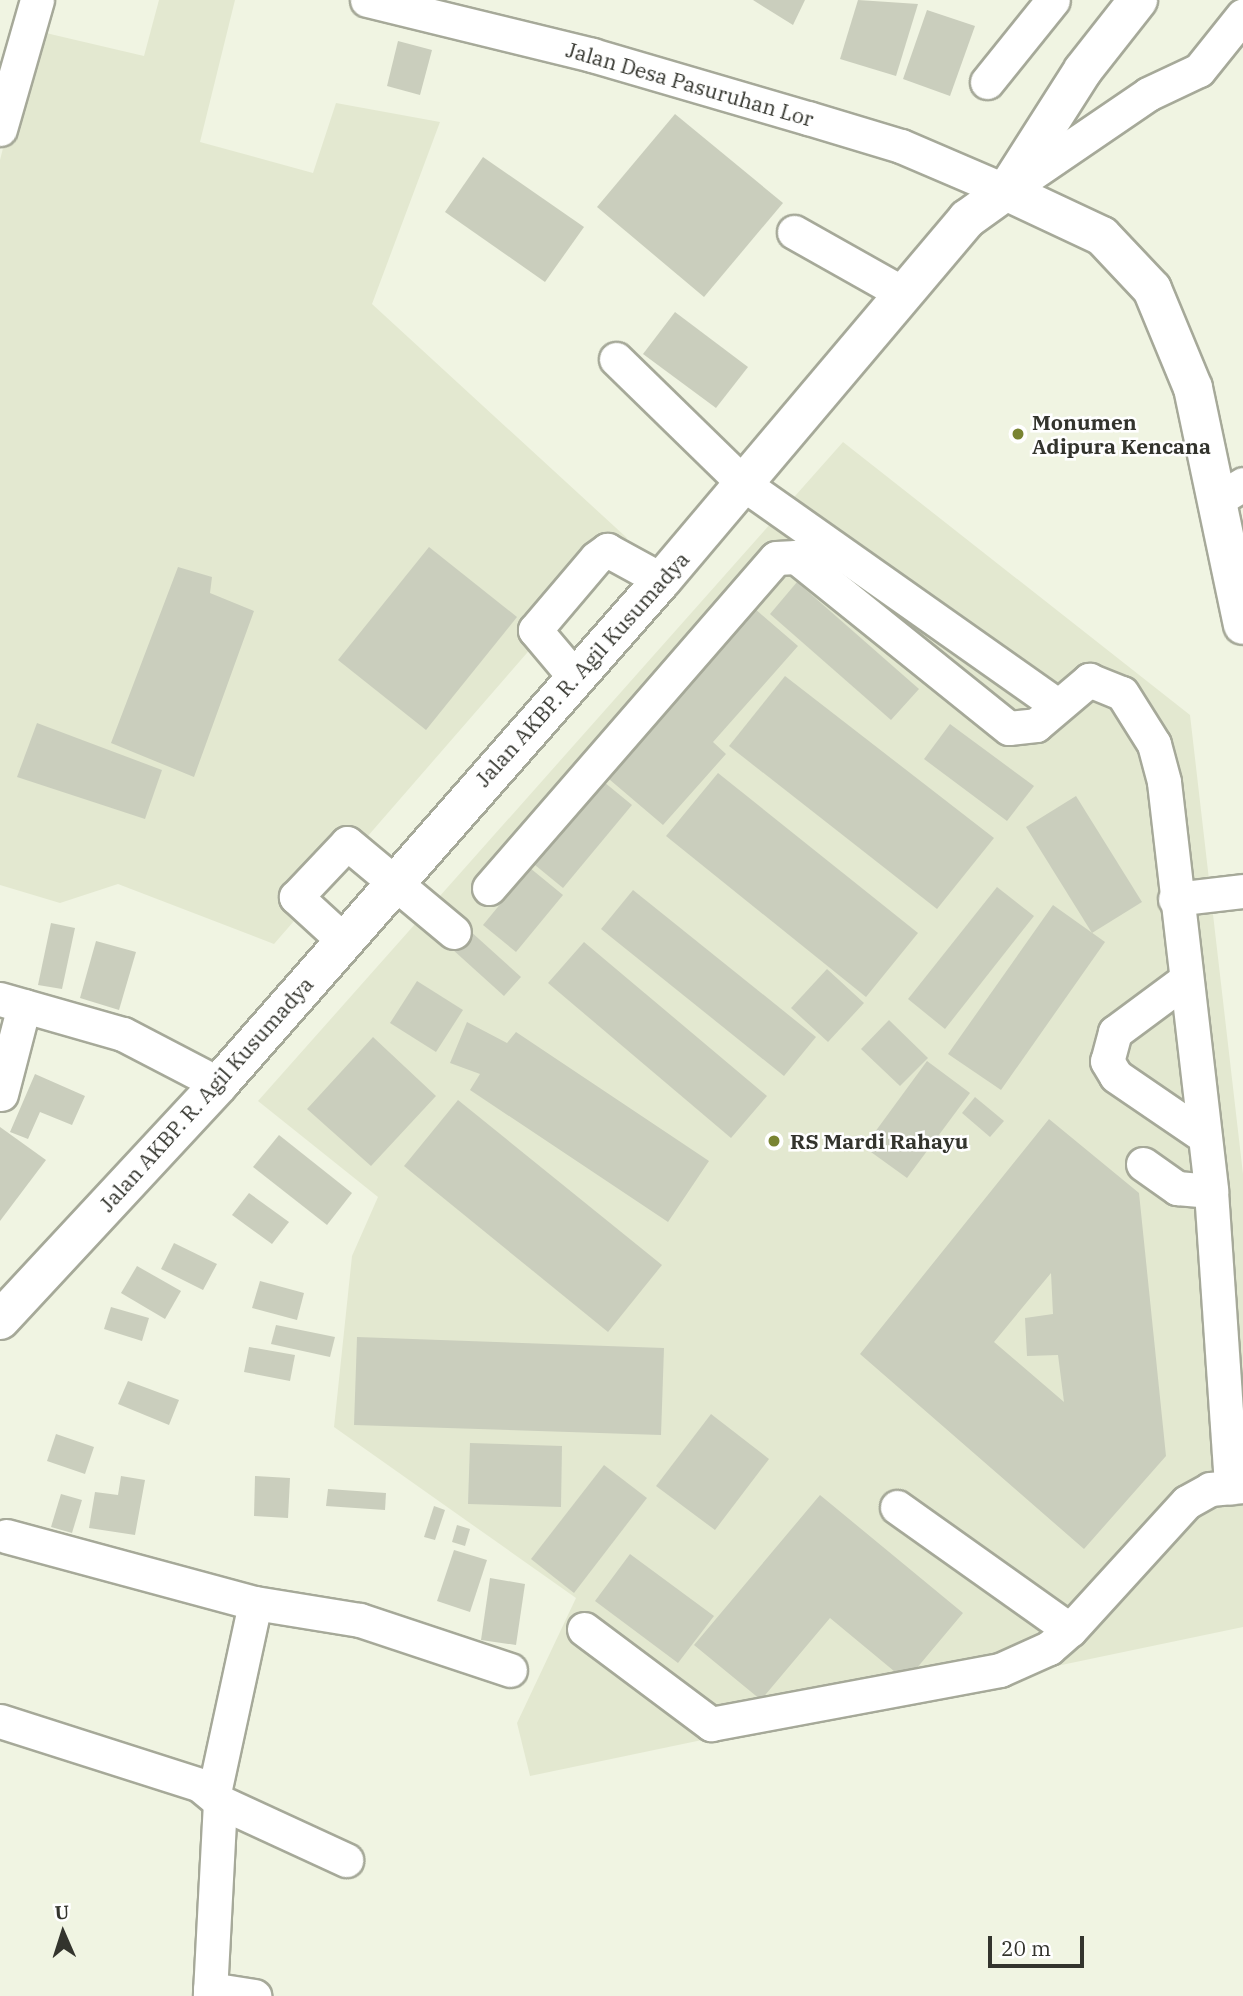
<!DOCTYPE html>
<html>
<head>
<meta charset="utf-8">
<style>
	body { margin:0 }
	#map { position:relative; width:1243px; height:1996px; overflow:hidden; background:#f0f4e2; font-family:"IBM Plex Serif",serif }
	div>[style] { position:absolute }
	.built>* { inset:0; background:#e3e8d0 }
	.building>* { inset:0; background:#cacebd }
	.roads { filter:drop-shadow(2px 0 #a6a999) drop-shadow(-2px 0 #a6a999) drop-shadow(0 2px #a6a999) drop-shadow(0 -2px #a6a999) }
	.minor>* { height:33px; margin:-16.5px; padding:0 16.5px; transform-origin:16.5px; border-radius:16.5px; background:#fff }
	.major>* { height:38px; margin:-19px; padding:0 19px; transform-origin:19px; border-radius:19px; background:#fff }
	.dots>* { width:19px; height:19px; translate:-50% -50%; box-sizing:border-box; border:4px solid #fff; border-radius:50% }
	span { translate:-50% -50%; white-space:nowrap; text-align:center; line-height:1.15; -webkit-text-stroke:5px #fff; paint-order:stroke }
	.street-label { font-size:21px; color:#33342d }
	.poi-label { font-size:21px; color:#33342d; font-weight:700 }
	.left { translate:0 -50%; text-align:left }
	.north { position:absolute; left:28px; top:1898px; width:70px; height:70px; -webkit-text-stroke:5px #fff; paint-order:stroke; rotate:357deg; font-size:19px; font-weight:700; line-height:28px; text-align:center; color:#33342d }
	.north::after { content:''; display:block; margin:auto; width:24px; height:32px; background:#33342d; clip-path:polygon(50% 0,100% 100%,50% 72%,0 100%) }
	.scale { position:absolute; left:988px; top:1936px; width:96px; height:32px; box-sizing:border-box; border:4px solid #33342d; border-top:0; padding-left:9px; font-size:21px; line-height:24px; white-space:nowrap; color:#33342d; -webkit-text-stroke:5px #fff; paint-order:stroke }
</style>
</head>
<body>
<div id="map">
	<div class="built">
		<i style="clip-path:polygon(159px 0,235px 0,200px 142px,313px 173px,336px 103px,440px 122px,372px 304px,627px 538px,274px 944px,118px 884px,60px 903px,0 885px,0 160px,33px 30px,144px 56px)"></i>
		<i style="clip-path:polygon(843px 442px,1190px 715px,1243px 1174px,1243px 1627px,530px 1776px,517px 1723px,576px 1598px,334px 1427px,352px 1256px,378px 1197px,258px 1101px)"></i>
	</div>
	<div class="building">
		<i style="clip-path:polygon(753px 0,805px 0,793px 25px)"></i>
		<i style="clip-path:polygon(858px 0,918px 4px,896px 76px,840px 59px)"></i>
		<i style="clip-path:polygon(927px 10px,975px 26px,950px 96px,903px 79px)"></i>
		<i style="clip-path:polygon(398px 41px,432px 50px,420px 95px,387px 86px)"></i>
		<i style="clip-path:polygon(675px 114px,783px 203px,704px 297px,597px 207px)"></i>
		<i style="clip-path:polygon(483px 157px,584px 227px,545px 282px,445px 212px)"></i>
		<i style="clip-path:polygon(675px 312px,748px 367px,716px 408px,643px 354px)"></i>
		<i style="clip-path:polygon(429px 547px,517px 617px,426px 730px,338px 660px)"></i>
		<i style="clip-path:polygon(178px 567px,212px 577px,210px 593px,254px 611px,194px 777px,111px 743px)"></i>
		<i style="clip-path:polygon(797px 582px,919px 689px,891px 720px,770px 614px)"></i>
		<i style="clip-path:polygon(754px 608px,798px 646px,713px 742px,726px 754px,663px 825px,596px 768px)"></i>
		<i style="clip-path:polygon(785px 676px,994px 838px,937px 909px,729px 746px)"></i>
		<i style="clip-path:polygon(37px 723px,162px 770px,145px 819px,17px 777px)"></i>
		<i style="clip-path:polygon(950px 724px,1034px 786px,1007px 821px,924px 759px)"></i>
		<i style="clip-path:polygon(593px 773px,632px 805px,563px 888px,524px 856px)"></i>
		<i style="clip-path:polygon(718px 773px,918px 933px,866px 997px,666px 836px)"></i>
		<i style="clip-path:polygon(1076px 796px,1142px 902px,1092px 933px,1026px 827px)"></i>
		<i style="clip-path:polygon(530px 868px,563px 895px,516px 952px,483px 925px)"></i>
		<i style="clip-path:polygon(997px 887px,1034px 916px,945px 1029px,908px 999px)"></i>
		<i style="clip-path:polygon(633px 890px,816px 1037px,784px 1076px,601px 929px)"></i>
		<i style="clip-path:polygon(1053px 905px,1105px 942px,1001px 1090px,948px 1054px)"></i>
		<i style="clip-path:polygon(51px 923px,75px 928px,62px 989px,38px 985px)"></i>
		<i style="clip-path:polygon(469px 930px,521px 977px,504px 996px,452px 949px)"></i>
		<i style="clip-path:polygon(96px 941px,136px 952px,119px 1010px,80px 998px)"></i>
		<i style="clip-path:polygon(584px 942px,767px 1096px,731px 1138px,548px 983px)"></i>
		<i style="clip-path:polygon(827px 969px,864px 1003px,828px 1042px,791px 1008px)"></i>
		<i style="clip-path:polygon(417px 981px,463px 1010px,436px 1052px,390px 1023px)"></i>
		<i style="clip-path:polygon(889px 1020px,928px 1058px,900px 1086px,861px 1049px)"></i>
		<i style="clip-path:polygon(467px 1022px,507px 1043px,516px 1032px,709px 1161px,668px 1222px,470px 1090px,480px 1074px,450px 1063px)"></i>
		<i style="clip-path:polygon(373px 1037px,436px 1096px,371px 1166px,307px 1109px)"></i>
		<i style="clip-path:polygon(927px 1061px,970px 1093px,907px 1178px,864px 1147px)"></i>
		<i style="clip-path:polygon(35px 1074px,85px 1096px,72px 1125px,40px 1112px,28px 1139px,10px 1132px)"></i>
		<i style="clip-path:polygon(975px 1097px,1004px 1121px,990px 1137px,962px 1113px)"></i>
		<i style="clip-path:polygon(458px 1100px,662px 1265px,608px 1332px,404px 1166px)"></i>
		<i style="clip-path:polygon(evenodd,1049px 1119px,1139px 1193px,1166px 1456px,1084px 1549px,860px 1354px,1049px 1119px,1051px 1273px,1053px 1314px,1025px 1318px,1027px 1356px,1058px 1355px,1064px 1402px,994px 1342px,1051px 1273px)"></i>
		<i style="clip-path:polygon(0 1127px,46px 1160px,0 1221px)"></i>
		<i style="clip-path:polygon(279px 1135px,352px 1193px,327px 1225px,253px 1167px)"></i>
		<i style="clip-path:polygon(249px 1193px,289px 1222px,272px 1244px,232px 1215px)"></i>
		<i style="clip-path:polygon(174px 1243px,217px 1264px,203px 1290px,161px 1269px)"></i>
		<i style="clip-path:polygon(137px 1266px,181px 1291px,165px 1319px,121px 1293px)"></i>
		<i style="clip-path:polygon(260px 1281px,304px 1293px,297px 1320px,252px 1308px)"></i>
		<i style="clip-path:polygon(111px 1307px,149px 1318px,142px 1341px,104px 1329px)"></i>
		<i style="clip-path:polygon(276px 1325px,335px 1337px,330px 1357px,271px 1344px)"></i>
		<i style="clip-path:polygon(357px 1337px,664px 1348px,661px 1435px,354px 1425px)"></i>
		<i style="clip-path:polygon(249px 1347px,295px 1355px,290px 1381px,244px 1372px)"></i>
		<i style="clip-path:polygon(128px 1381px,179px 1400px,169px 1425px,118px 1404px)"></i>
		<i style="clip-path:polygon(711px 1414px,769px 1459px,715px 1530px,656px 1486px)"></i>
		<i style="clip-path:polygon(56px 1434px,94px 1447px,85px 1474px,47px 1461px)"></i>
		<i style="clip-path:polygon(470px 1443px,562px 1446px,561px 1507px,468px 1504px)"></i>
		<i style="clip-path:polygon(604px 1465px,647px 1498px,574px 1593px,531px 1559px)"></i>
		<i style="clip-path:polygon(121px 1476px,145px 1480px,135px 1535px,89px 1528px,95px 1492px,118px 1495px)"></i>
		<i style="clip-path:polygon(255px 1476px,290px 1478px,288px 1518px,254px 1516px)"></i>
		<i style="clip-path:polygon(328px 1489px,386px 1493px,385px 1510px,326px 1506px)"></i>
		<i style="clip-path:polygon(61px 1494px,82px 1500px,72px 1533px,51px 1527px)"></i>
		<i style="clip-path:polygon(820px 1495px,963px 1613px,906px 1681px,830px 1618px,761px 1700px,694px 1645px)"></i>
		<i style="clip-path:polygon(434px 1506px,445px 1510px,435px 1540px,424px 1537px)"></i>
		<i style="clip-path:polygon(457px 1525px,470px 1529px,465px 1546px,452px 1542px)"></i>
		<i style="clip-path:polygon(454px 1550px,487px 1560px,470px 1612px,437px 1601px)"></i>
		<i style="clip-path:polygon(630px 1554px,714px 1616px,678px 1663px,595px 1601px)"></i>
		<i style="clip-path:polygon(490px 1578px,525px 1584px,516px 1645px,481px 1640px)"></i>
	</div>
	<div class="roads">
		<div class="minor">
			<i style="left:367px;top:0;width:232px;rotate:13.7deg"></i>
			<i style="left:592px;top:55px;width:225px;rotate:16.3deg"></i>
			<i style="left:808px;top:118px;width:97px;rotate:16.8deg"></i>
			<i style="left:901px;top:146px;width:114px;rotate:23.2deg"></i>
			<i style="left:1006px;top:191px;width:172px;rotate:-34.3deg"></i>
			<i style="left:1148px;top:94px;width:56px;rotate:-25.2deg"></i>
			<i style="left:1199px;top:70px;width:70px;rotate:-51.3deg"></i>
			<i style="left:987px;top:82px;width:105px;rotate:-51.2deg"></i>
			<i style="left:0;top:129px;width:134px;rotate:-74deg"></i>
			<i style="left:794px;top:232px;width:126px;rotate:29.4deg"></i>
			<i style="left:616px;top:359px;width:180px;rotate:44.3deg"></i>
			<i style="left:745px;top:485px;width:380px;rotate:35.2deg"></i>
			<i style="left:1220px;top:498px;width:27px;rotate:-31deg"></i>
			<i style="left:573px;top:675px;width:59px;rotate:-130.2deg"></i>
			<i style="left:535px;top:630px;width:94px;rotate:-49.7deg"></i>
			<i style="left:596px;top:558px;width:14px;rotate:-36deg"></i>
			<i style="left:607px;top:550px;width:63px;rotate:28.6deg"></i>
			<i style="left:489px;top:888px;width:437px;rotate:-49deg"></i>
			<i style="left:776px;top:558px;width:20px;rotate:-3deg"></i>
			<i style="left:796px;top:557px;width:273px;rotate:38.8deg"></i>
			<i style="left:1009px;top:728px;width:27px;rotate:-6deg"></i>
			<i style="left:1036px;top:725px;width:70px;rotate:-40.3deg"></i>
			<i style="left:1089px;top:680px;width:35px;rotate:22deg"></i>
			<i style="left:1122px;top:693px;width:60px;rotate:57.9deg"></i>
			<i style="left:1154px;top:744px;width:39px;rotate:75deg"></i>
			<i style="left:1164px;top:782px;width:412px;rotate:83.4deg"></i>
			<i style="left:1211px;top:1191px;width:297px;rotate:86.1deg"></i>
			<i style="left:1175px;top:899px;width:68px;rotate:-6.7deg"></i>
			<i style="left:343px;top:940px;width:64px;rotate:-137.5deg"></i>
			<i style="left:296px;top:897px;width:74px;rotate:-46.6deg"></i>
			<i style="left:347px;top:843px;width:139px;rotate:39.8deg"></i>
			<i style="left:1184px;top:981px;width:86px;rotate:143.5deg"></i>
			<i style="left:1115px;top:1032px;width:30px;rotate:105deg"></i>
			<i style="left:1107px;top:1061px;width:17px;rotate:59deg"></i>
			<i style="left:1116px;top:1076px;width:107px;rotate:34.3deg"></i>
			<i style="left:0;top:999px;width:128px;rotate:15.9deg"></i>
			<i style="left:123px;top:1034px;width:108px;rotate:27.5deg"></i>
			<i style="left:1px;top:1094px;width:91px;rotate:-75.4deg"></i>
			<i style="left:1143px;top:1164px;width:42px;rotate:35.2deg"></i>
			<i style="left:1177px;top:1188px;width:34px;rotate:5deg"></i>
			<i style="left:897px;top:1507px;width:212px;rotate:35.4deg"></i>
			<i style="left:6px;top:1536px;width:258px;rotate:15.1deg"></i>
			<i style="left:255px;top:1603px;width:106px;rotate:9.2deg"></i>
			<i style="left:360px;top:1620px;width:158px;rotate:18.4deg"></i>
			<i style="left:584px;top:1629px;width:159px;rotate:36.8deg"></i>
			<i style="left:711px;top:1724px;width:294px;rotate:-10.6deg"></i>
			<i style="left:1000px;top:1670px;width:54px;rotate:-24.2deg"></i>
			<i style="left:1049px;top:1648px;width:28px;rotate:-41deg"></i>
			<i style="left:1070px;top:1630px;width:173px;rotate:-47.6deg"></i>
			<i style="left:1187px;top:1502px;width:26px;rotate:-29deg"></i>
			<i style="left:1210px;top:1489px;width:33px;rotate:-5deg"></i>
			<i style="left:0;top:1721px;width:210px;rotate:17.7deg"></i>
			<i style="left:200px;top:1785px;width:26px;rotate:40deg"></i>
			<i style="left:220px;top:1802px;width:194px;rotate:93deg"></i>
			<i style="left:214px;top:1793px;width:194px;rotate:-77.8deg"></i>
			<i style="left:220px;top:1802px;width:139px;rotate:24.7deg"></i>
			<i style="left:210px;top:1989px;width:45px;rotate:9deg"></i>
		</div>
		<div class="major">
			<i style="left:1006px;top:191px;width:106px;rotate:25.1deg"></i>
			<i style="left:1102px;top:236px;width:73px;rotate:46.7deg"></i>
			<i style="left:1152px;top:289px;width:107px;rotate:67.5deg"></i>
			<i style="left:1193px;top:388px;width:242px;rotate:78.1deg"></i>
			<i style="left:0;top:1320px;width:322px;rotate:-47.1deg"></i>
			<i style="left:219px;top:1084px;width:671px;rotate:-48.69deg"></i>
			<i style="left:662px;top:580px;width:473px;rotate:-49.8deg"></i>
			<i style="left:967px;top:219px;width:48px;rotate:-35.7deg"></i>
			<i style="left:1006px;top:191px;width:143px;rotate:-57.5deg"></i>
			<i style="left:1083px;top:70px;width:89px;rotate:-51.8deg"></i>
		</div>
	</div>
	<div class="dots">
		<i style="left:1018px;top:434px;background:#798432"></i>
		<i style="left:774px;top:1141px;background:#798432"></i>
	</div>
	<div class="street-label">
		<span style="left:690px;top:84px;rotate:16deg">Jalan Desa Pasuruhan Lor</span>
		<span style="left:582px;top:669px;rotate:-48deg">Jalan AKBP. R. Agil Kusumadya</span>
		<span style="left:206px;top:1094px;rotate:-48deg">Jalan AKBP. R. Agil Kusumadya</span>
	</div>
	<div class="poi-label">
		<span class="left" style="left:1032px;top:434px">Monumen<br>Adipura Kencana</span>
		<span class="left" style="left:790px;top:1141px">RS Mardi Rahayu</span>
	</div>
	<div class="north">U</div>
	<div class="scale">20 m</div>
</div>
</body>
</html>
